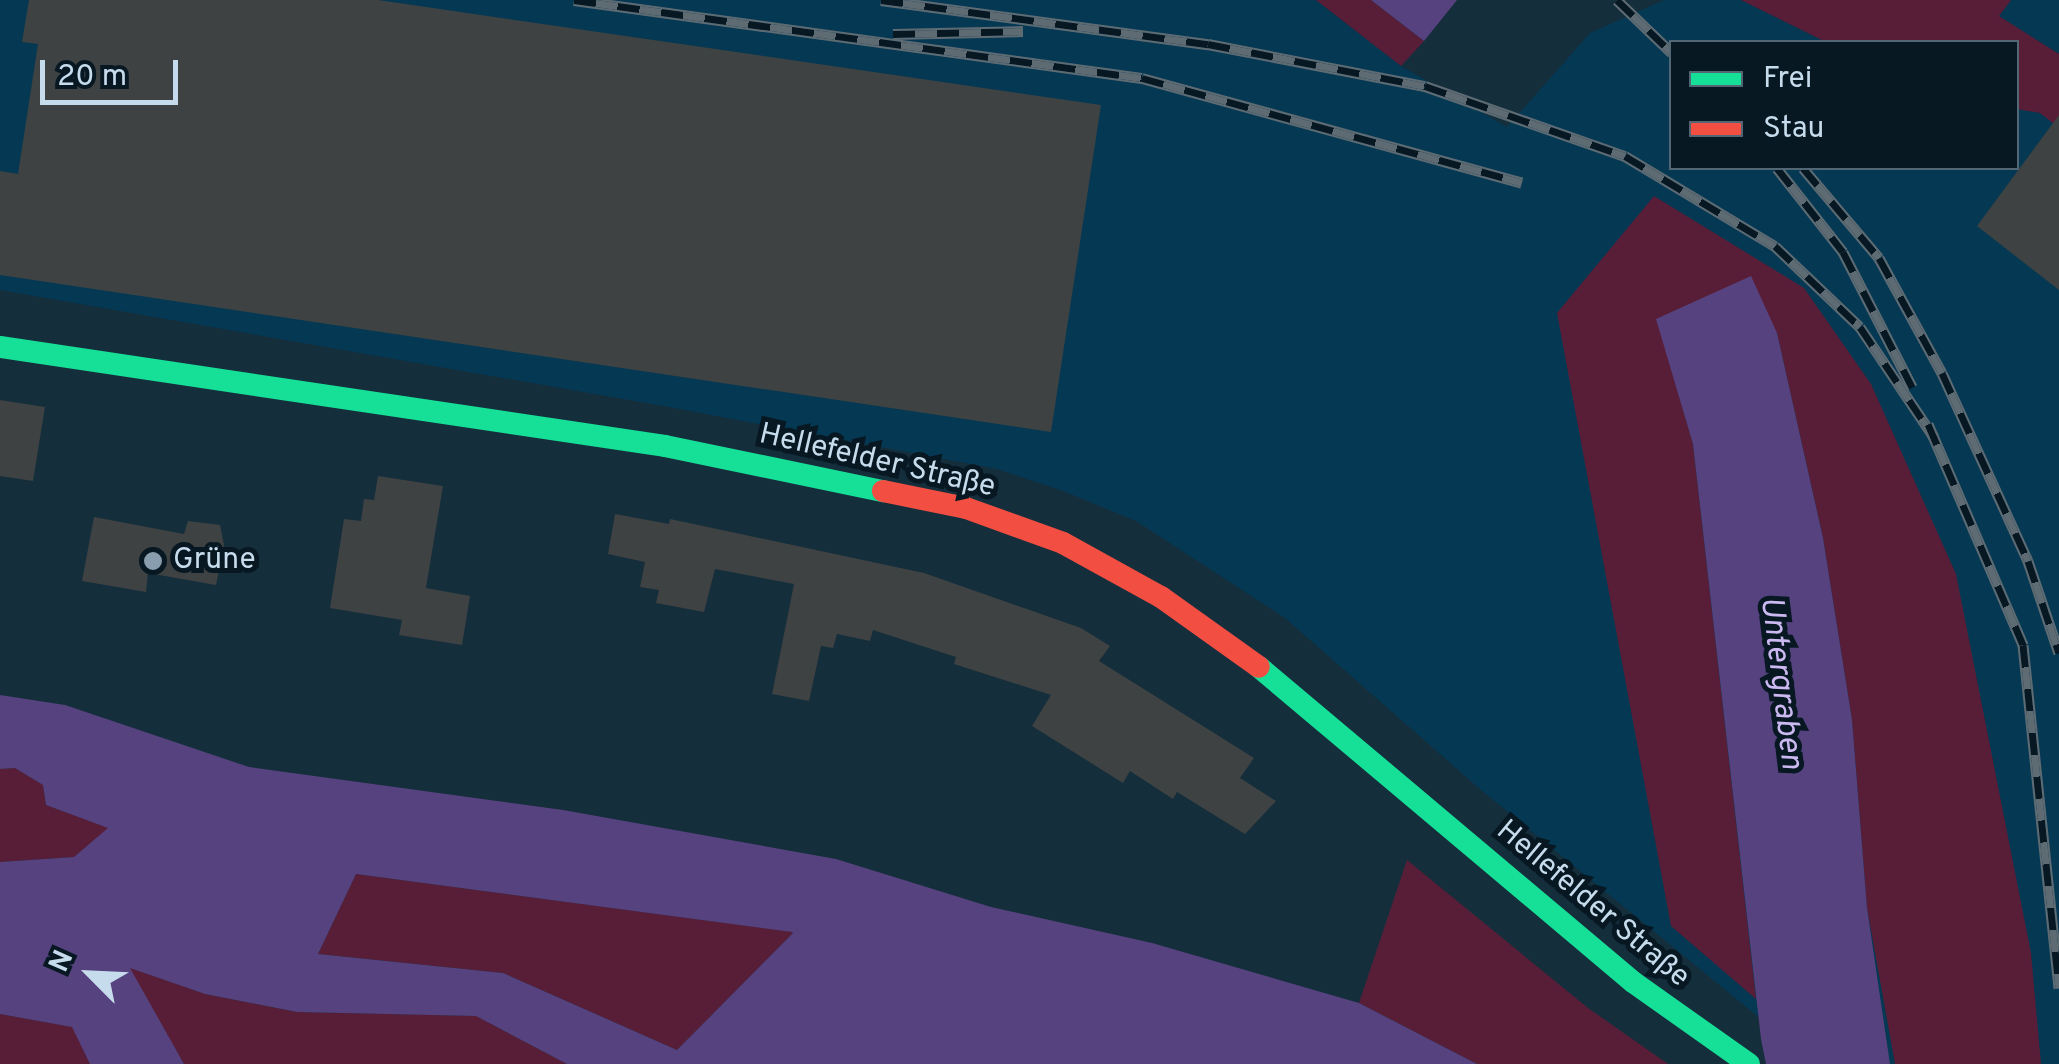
<!DOCTYPE html>
<html>
<head>
<meta charset="utf-8">
<style>
	body { margin:0 }
	#map { position:relative; width:2059px; height:1064px; overflow:hidden; background:#152e3c; font-family:Overpass,sans-serif }
	div>[style] { position:absolute }
	.built>* { inset:0; background:#053853 }
	.green>* { inset:0; background:#581e38 }
	.water>* { inset:0; background:#56427e }
	.building>* { inset:0; background:#3e4242 }
	.fast>* { height:22px; margin:-11px; padding:0 11px; transform-origin:11px; border-radius:11px; background:#16e098 }
	.jam>* { height:22px; margin:-11px; padding:0 11px; transform-origin:11px; border-radius:11px; background:#f24e42 }
	.rail>* { height:11px; margin-top:-5.5px; transform-origin:0; background:repeating-linear-gradient(90deg,#071823 0 22px,#5e6b73 0 44px); box-sizing:border-box; border-block:2px solid #5e6b73 }
	.dots>* { width:28px; height:28px; translate:-50% -50%; box-sizing:border-box; border:5px solid #071823; border-radius:50% }
	span { translate:-50% -50%; white-space:nowrap; text-align:center; line-height:1.15; -webkit-text-stroke:10px #071823; paint-order:stroke }
	.street-label { font-size:30px; color:#c6dbeb }
	.poi-label { font-size:30px; color:#c6dbeb }
	.left { translate:0 -50%; text-align:left }
	.water-label { font-size:32px; color:#ccb9f1; font-style:italic }
	.legend { position:absolute; left:1669px; top:40px; width:350px; height:130px; box-sizing:border-box; background:#071823; border:2px solid #536673; margin:0; padding:12px 18px; list-style:none; font-size:30px; color:#c6dbeb }
	.legend li { display:flex; align-items:center; gap:20px; height:50px }
	.legend b { width:50px; border:2px solid #536673 }
	.north { position:absolute; left:40px; top:924px; width:100px; height:100px; -webkit-text-stroke:8px #071823; paint-order:stroke; rotate:294deg; font-size:28px; font-weight:700; line-height:40px; text-align:center; color:#c6dbeb }
	.north::after { content:''; display:block; margin:auto; width:35px; height:45px; background:#c6dbeb; clip-path:polygon(50% 0,100% 100%,50% 72%,0 100%) }
	.scale { position:absolute; left:40px; top:60px; width:138px; height:45px; box-sizing:border-box; border:5px solid #c6dbeb; border-top:0; padding-left:12px; font-size:30px; line-height:35px; white-space:nowrap; color:#c6dbeb; -webkit-text-stroke:8px #071823; paint-order:stroke }
</style>
</head>
<body>
<div id="map">
	<div class="built">
		<i style="clip-path:polygon(0 0,1316px 0,1401px 66px,1507px 127px,1590px 33px,1664px 0,1741px 0,1826px 42px,1672px 42px,1672px 168px,2016px 168px,2017px 109px,2040px 113px,2059px 128px,2059px 1064px,1816px 1064px,1481px 790px,1285px 618px,1136px 521px,1063px 491px,997px 469px,669px 407px,0 290px)"></i>
		<i style="clip-path:polygon(2011px 0,2059px 0,2059px 54px,1999px 16px)"></i>
	</div>
	<div class="green">
		<i style="clip-path:polygon(1316px 0,1371px 0,1424px 41px,1401px 66px)"></i>
		<i style="clip-path:polygon(1741px 0,2011px 0,1999px 16px,2059px 54px,2059px 128px,2040px 113px,2017px 109px,2016px 42px,1826px 42px)"></i>
		<i style="clip-path:polygon(1654px 196px,1804px 288px,1871px 384px,1956px 574px,2031px 953px,2041px 1064px,1895px 1064px,1867px 908px,1852px 720px,1823px 538px,1777px 333px,1657px 319px,1693px 444px,1756px 999px,1671px 926px,1557px 313px)"></i>
		<i style="clip-path:polygon(15px 768px,43px 785px,46px 805px,109px 828px,74px 857px,0 862px,0 769px)"></i>
		<i style="clip-path:polygon(1407px 860px,1588px 1008px,1668px 1064px,1477px 1064px,1359px 1003px)"></i>
		<i style="clip-path:polygon(356px 874px,794px 932px,677px 1050px,503px 973px,318px 954px)"></i>
		<i style="clip-path:polygon(128px 967px,205px 994px,297px 1012px,476px 1016px,567px 1064px,184px 1064px)"></i>
		<i style="clip-path:polygon(0 1014px,73px 1027px,90px 1064px,0 1064px)"></i>
	</div>
	<div class="water">
		<i style="clip-path:polygon(1371px 0,1457px 0,1424px 41px)"></i>
		<i style="clip-path:polygon(1751px 276px,1777px 333px,1823px 538px,1852px 720px,1867px 908px,1890px 1064px,1766px 1064px,1761px 1039px,1693px 444px,1656px 319px)"></i>
		<i style="clip-path:polygon(evenodd,0 695px,65px 705px,249px 767px,563px 810px,836px 859px,991px 907px,1152px 943px,1359px 1003px,1477px 1064px,567px 1064px,476px 1016px,297px 1012px,205px 994px,130px 968px,184px 1064px,90px 1064px,72px 1027px,0 1014px,0 862px,74px 857px,108px 828px,46px 805px,43px 785px,15px 768px,0 769px,0 695px,356px 874px,792px 932px,793px 933px,677px 1050px,503px 973px,318px 954px,356px 874px)"></i>
	</div>
	<div class="building">
		<i style="clip-path:polygon(29px 0,378px 0,1101px 105px,1051px 432px,0 275px,0 171px,18px 174px,38px 44px,22px 42px)"></i>
		<i style="clip-path:polygon(2059px 115px,2059px 290px,1977px 226px)"></i>
		<i style="clip-path:polygon(0 400px,45px 407px,33px 481px,0 476px)"></i>
		<i style="clip-path:polygon(378px 476px,443px 486px,426px 588px,470px 596px,462px 645px,399px 635px,402px 620px,330px 608px,344px 519px,361px 521px,364px 499px,374px 500px)"></i>
		<i style="clip-path:polygon(615px 514px,669px 524px,670px 519px,924px 573px,1081px 628px,1110px 646px,1099px 661px,1254px 758px,1240px 778px,1276px 801px,1245px 834px,1177px 792px,1173px 799px,1130px 771px,1123px 783px,1032px 726px,1051px 695px,954px 664px,956px 657px,873px 630px,870px 641px,837px 634px,833px 648px,821px 646px,809px 701px,772px 694px,794px 584px,715px 569px,704px 612px,656px 603px,659px 590px,640px 587px,645px 562px,608px 554px)"></i>
		<i style="clip-path:polygon(94px 517px,184px 534px,188px 521px,220px 525px,224px 545px,216px 585px,148px 573px,146px 592px,82px 581px)"></i>
	</div>
	<div class="fast">
		<i style="left:0;top:347px;width:672px;rotate:8.47deg"></i>
		<i style="left:665px;top:446px;width:223px;rotate:11.7deg"></i>
		<i style="left:1259px;top:667px;width:489px;rotate:40.1deg"></i>
		<i style="left:1633px;top:982px;width:142px;rotate:35.3deg"></i>
	</div>
	<div class="jam">
		<i style="left:883px;top:491px;width:85px;rotate:11.6deg"></i>
		<i style="left:966px;top:508px;width:103px;rotate:19.8deg"></i>
		<i style="left:1063px;top:543px;width:112px;rotate:28.9deg"></i>
		<i style="left:1161px;top:597px;width:120px;rotate:35.5deg"></i>
	</div>
	<div class="rail">
		<i style="left:574px;top:0;width:573px;rotate:7.82deg"></i>
		<i style="left:1142px;top:78px;width:394px;rotate:15.4deg"></i>
		<i style="left:881px;top:0;width:330px;rotate:7.7deg"></i>
		<i style="left:1208px;top:44px;width:221px;rotate:11deg"></i>
		<i style="left:1425px;top:86px;width:212px;rotate:19.3deg"></i>
		<i style="left:1625px;top:156px;width:175px;rotate:31deg"></i>
		<i style="left:1775px;top:246px;width:117px;rotate:43.6deg"></i>
		<i style="left:1860px;top:327px;width:133px;rotate:56.1deg"></i>
		<i style="left:1617px;top:0;width:76px;rotate:43.9deg"></i>
		<i style="left:893px;top:34px;width:130px;rotate:-1.3deg"></i>
		<i style="left:1777px;top:168px;width:107px;rotate:51.8deg"></i>
		<i style="left:1843px;top:252px;width:152px;rotate:62.9deg"></i>
		<i style="left:1803px;top:168px;width:118px;rotate:49.8deg"></i>
		<i style="left:1879px;top:258px;width:131px;rotate:61.3deg"></i>
		<i style="left:1942px;top:373px;width:207px;rotate:65.4deg"></i>
		<i style="left:2028px;top:561px;width:97px;rotate:71.4deg"></i>
		<i style="left:1928px;top:424px;width:241px;rotate:66.7deg"></i>
		<i style="left:2023px;top:645px;width:345px;rotate:84deg"></i>
	</div>
	<div class="dots">
		<i style="left:153px;top:561px;background:#889eae"></i>
	</div>
	<div class="street-label">
		<span style="left:877px;top:462px;rotate:13deg">Hellefelder Straße</span>
		<span style="left:1592px;top:905px;rotate:40deg">Hellefelder Straße</span>
	</div>
	<div class="poi-label">
		<span class="left" style="left:173px;top:561px">Grüne</span>
	</div>
	<div class="water-label">
		<span style="left:1780px;top:683px;rotate:83deg">Untergraben</span>
	</div>
	<ul class="legend">
	<li><b style="height:12px;background:#16e098"></b>Frei</li>
	<li><b style="height:12px;background:#f24e42"></b>Stau</li>
	</ul>
	<div class="north">N</div>
	<div class="scale">20 m</div>
</div>
</body>
</html>
